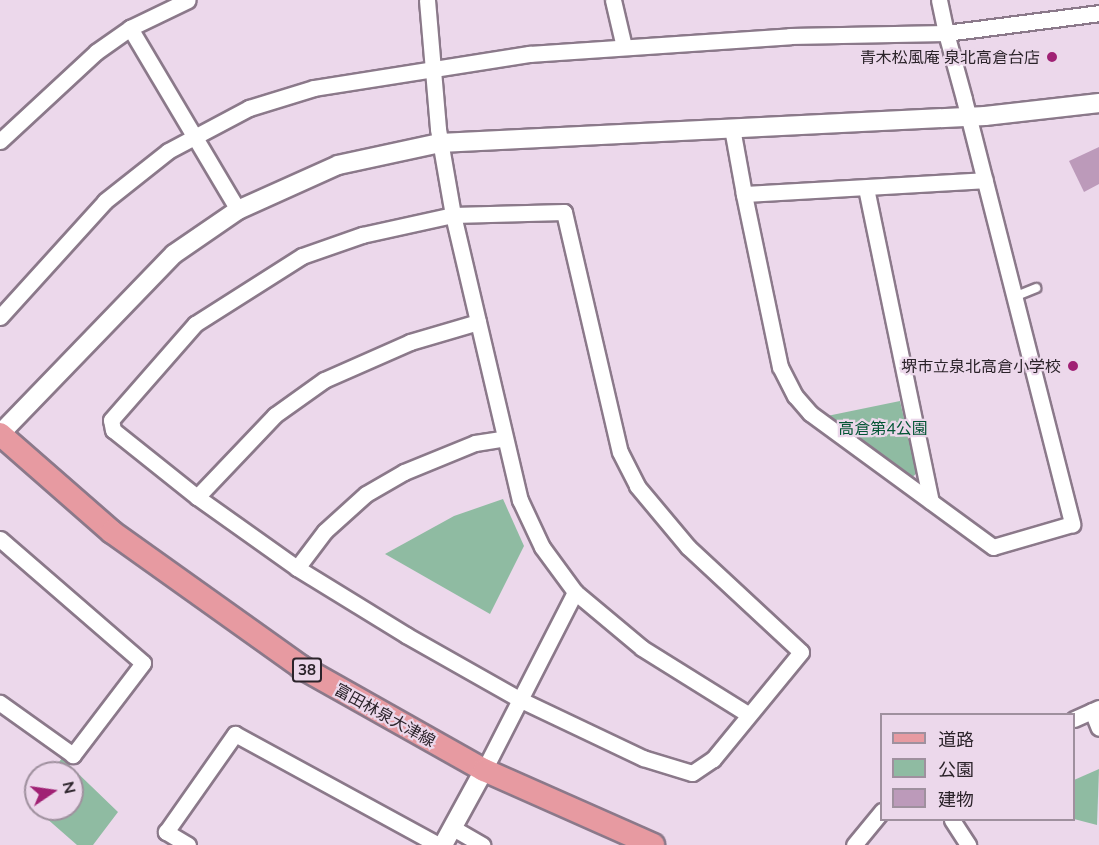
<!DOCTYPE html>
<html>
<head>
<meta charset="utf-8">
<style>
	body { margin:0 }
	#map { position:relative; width:1099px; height:845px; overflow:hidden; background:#ecd8eb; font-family:Mulish,"Noto Sans JP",sans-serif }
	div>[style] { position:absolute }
	.green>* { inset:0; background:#8fbba2 }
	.building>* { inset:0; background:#bc9aba }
	.roads { filter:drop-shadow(2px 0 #8b798a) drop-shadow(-2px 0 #8b798a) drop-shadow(0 2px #8b798a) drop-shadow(0 -2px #8b798a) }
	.service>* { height:8px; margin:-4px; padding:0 4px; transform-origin:4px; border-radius:4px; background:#fff }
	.minor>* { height:15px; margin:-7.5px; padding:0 7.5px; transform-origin:7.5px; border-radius:7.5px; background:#fff }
	.tertiary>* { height:18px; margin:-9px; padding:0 9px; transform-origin:9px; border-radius:9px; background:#fff }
	.primary>* { height:22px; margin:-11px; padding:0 11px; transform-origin:11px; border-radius:11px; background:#e79aa1 }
	.dots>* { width:16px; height:16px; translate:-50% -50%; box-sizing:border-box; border:3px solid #ecd8eb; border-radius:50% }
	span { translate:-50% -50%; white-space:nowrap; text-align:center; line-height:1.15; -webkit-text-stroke:4.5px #ecd8eb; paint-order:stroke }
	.shield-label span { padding:2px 4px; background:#ecd8eb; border:2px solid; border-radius:4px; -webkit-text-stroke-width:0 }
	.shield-label { font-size:15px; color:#2b232a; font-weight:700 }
	.poi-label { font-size:16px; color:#2b232a }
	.right { translate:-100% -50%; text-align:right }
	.park-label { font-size:16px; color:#035535 }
	.street-label { font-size:16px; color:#2b232a }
	.legend { position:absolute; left:880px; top:713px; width:195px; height:108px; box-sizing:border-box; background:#ecd8eb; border:2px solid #9f909e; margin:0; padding:8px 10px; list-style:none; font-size:18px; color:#2b232a }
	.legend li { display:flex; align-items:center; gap:12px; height:30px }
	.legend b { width:30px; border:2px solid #9f909e }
	.north { position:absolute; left:24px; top:761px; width:60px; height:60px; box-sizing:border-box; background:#ecd8eb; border:2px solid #9f909e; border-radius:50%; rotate:77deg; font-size:16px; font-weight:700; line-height:24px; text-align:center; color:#2b232a }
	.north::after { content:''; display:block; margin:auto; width:21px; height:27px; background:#a02174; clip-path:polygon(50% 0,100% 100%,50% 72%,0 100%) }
</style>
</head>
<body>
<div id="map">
	<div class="green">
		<i style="clip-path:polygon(900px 401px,917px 473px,910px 479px,827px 416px)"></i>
		<i style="clip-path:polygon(503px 499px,524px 546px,490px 614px,385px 554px,454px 516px)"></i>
		<i style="clip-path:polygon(62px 758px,118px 812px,93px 845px,77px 845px,29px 803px,36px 793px,36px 809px,72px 809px,72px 773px,51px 773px)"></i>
		<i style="clip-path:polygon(1099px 769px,1097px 825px,1074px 819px,1074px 780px)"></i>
	</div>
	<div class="building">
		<i style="clip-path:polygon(1099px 147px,1099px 184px,1084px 192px,1069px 161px)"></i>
	</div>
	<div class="roads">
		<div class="service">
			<i style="left:1014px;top:297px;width:24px;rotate:-22deg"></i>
		</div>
		<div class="minor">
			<i style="left:427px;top:0;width:129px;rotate:85.1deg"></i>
			<i style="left:438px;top:129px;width:87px;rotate:80.1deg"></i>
			<i style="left:453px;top:215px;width:293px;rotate:76.8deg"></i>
			<i style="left:520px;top:500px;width:52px;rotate:64.9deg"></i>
			<i style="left:542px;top:547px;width:56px;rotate:53.7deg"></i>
			<i style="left:575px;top:592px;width:87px;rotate:39.9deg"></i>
			<i style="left:642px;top:648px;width:123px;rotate:32deg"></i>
			<i style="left:613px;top:0;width:48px;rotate:76.8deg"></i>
			<i style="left:939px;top:0;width:34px;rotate:78deg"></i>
			<i style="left:946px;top:33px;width:68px;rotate:74.7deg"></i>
			<i style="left:964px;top:99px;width:439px;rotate:75.7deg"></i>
			<i style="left:1072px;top:524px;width:82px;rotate:163.8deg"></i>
			<i style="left:993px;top:547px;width:227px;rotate:-143.8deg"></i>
			<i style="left:810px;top:413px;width:23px;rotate:-131deg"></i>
			<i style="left:795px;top:396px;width:33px;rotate:-117deg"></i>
			<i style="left:780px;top:367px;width:177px;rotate:-101.8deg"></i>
			<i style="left:744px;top:194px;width:241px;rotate:-3.3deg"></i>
			<i style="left:130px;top:28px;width:212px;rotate:59.3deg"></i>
			<i style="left:732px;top:128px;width:67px;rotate:79.7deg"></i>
			<i style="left:0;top:141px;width:131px;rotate:-42.8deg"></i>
			<i style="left:96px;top:52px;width:42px;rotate:-35.2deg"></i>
			<i style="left:130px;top:28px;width:64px;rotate:-25.8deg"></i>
			<i style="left:866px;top:188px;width:320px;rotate:78.3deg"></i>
			<i style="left:564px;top:212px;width:246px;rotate:76.9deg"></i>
			<i style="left:620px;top:452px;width:38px;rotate:63deg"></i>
			<i style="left:637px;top:486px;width:80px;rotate:50.1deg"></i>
			<i style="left:688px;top:547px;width:154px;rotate:42.9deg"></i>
			<i style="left:801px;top:652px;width:139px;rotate:129.4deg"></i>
			<i style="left:713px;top:759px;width:25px;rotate:146deg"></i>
			<i style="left:692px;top:773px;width:51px;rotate:-163deg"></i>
			<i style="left:643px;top:758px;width:137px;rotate:-154.6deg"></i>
			<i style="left:519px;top:699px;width:130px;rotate:-150.5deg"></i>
			<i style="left:406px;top:635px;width:128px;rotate:-148.4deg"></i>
			<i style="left:297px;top:568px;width:123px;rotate:-144.6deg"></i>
			<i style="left:197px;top:497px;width:107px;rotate:-141.4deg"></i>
			<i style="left:113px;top:430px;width:10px;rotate:-101deg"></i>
			<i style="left:111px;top:420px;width:128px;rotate:-48.8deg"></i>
			<i style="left:195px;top:324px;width:127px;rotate:-32.4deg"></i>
			<i style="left:302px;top:256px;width:64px;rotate:-19.3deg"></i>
			<i style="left:362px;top:235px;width:93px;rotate:-12.4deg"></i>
			<i style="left:453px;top:215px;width:111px;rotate:-1.5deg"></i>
			<i style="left:0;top:317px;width:156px;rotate:-47.8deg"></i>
			<i style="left:105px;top:201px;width:80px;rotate:-38.4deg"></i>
			<i style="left:168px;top:151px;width:92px;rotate:-28deg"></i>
			<i style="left:249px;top:108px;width:68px;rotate:-17.1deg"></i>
			<i style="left:314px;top:88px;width:218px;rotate:-9deg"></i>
			<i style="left:529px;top:54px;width:262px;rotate:-3.9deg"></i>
			<i style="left:790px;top:36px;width:156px;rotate:-1.1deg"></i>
			<i style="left:946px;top:33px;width:154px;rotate:-7.4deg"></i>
			<i style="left:197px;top:497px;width:113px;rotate:-46.4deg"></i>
			<i style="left:275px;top:415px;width:60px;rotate:-35.5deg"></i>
			<i style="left:324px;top:380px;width:94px;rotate:-23.8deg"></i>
			<i style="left:410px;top:342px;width:71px;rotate:-16.4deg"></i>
			<i style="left:0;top:539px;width:189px;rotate:40.9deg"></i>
			<i style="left:143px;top:663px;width:116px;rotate:127.3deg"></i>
			<i style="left:73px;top:755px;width:90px;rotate:-144.5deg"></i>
			<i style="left:297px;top:568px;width:46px;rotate:-52.9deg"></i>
			<i style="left:325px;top:531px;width:55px;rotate:-42.1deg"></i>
			<i style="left:366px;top:494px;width:44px;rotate:-30.1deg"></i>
			<i style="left:404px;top:472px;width:77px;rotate:-22.2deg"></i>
			<i style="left:475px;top:443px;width:30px;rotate:-9deg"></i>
			<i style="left:1092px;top:711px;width:18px;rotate:68deg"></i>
			<i style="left:1074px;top:719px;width:27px;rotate:-24deg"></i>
			<i style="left:484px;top:770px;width:200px;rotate:-62.9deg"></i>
			<i style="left:952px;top:820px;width:30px;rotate:57deg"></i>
			<i style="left:453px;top:828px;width:34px;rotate:30deg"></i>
			<i style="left:188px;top:845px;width:26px;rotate:-149deg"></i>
			<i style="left:166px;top:832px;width:120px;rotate:-54.9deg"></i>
			<i style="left:235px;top:734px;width:232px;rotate:28.6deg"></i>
			<i style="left:854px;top:845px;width:44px;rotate:-50.5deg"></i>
		</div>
		<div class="tertiary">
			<i style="left:0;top:434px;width:250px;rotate:-46deg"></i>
			<i style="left:174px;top:254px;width:78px;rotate:-34.5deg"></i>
			<i style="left:238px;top:210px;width:110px;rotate:-24.2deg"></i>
			<i style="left:338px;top:165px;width:104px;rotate:-12.2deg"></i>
			<i style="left:440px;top:143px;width:546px;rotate:-2.84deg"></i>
			<i style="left:985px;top:116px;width:115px;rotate:-6.5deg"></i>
			<i style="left:443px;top:845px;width:85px;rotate:-61.3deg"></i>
		</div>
		<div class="primary">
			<i style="left:0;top:434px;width:149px;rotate:41.2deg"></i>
			<i style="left:112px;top:532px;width:232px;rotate:35.5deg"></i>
			<i style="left:301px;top:667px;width:210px;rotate:29.4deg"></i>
			<i style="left:484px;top:770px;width:185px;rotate:23.9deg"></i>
		</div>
	</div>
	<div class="dots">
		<i style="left:1052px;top:57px;background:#a02174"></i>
		<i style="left:1073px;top:366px;background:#a02174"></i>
	</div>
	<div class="shield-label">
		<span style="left:307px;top:670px">38</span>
	</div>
	<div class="poi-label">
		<span class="right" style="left:1040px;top:57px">青木松風庵 泉北高倉台店</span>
		<span class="right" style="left:1061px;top:366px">堺市立泉北高倉小学校</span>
	</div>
	<div class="park-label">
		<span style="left:883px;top:428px">高倉第4公園</span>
	</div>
	<div class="street-label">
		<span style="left:385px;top:715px;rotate:29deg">富田林泉大津線</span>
	</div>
	<ul class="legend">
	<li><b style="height:8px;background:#e79aa1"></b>道路</li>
	<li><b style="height:16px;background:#8fbba2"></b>公園</li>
	<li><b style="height:16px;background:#bc9aba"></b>建物</li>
	</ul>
	<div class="north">N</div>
</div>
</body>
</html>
